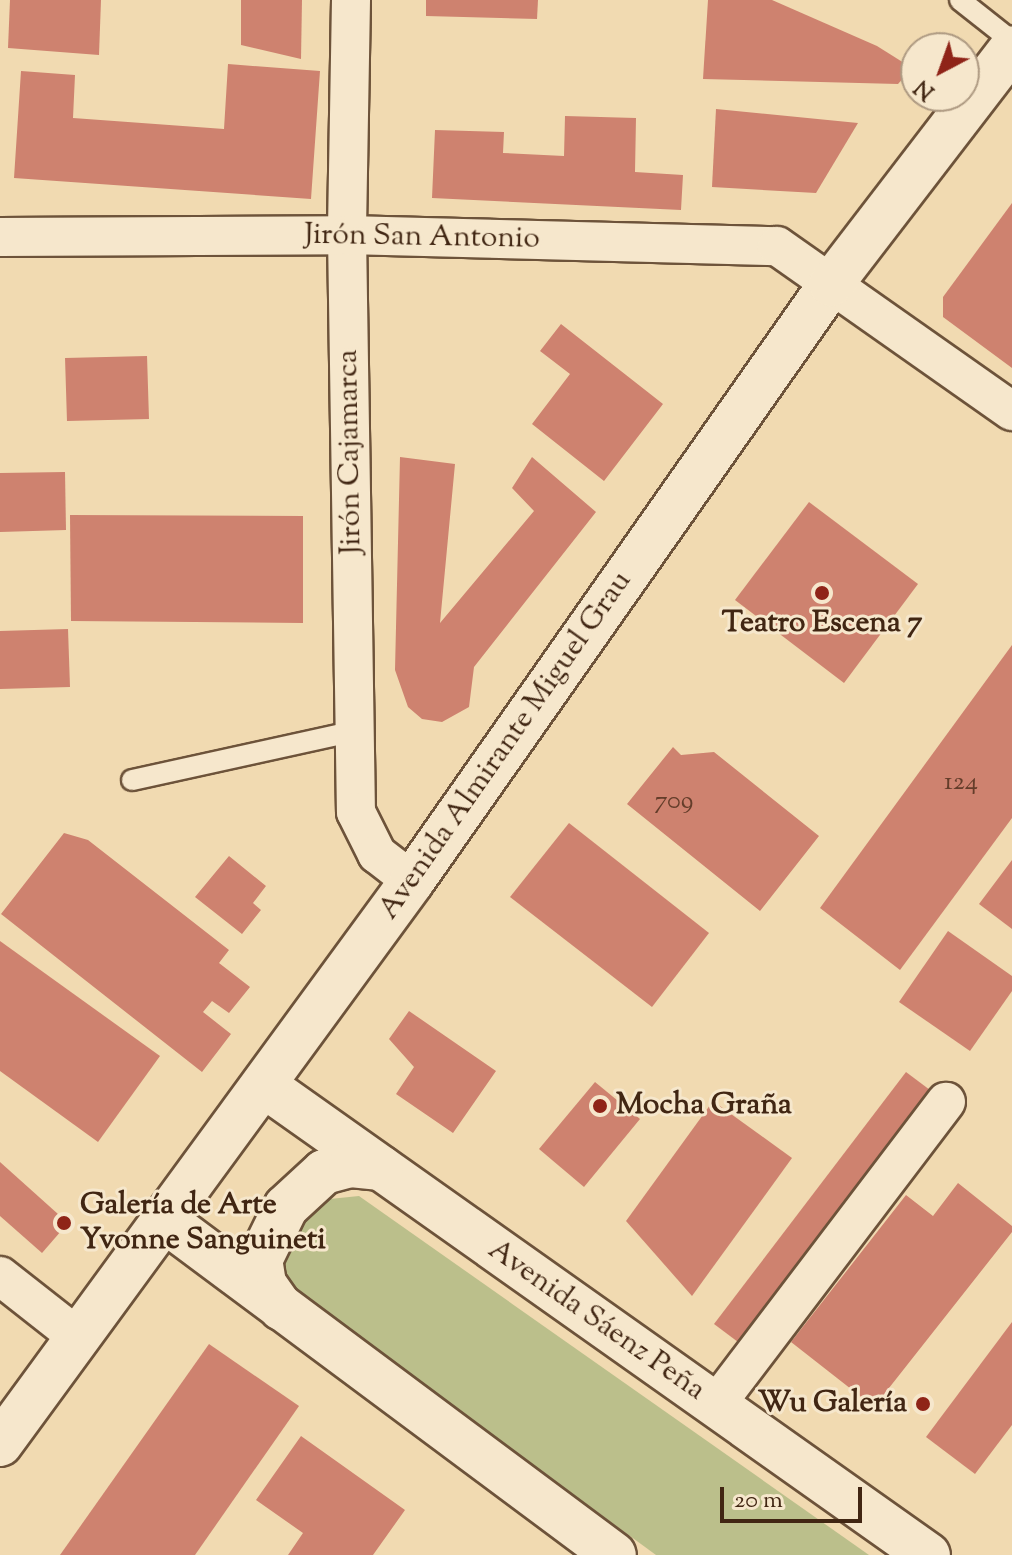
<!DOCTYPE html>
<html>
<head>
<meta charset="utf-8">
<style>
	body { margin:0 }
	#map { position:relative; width:1012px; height:1555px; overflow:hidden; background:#f1dab1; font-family:"Sorts Mill Goudy",serif }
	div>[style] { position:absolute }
	.green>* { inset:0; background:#bbbf8b }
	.building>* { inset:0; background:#ce826f }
	.roads { filter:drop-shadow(2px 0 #6d533a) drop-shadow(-2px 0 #6d533a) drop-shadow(0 2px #6d533a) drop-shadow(0 -2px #6d533a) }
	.lane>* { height:20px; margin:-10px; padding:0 10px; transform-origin:10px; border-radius:10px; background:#f6e7cc }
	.street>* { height:38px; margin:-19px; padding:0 19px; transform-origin:19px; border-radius:19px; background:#f6e7cc }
	.secondary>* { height:44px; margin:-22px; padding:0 22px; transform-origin:22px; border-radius:22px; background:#f6e7cc }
	.dots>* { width:22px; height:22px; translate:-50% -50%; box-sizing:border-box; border:4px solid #f6e7cc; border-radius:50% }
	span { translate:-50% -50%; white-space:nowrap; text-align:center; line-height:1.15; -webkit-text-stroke:6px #f6e7cc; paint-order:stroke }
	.number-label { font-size:26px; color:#643d2a }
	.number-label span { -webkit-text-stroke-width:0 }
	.street-label { font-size:30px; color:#412613 }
	.poi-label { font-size:30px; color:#412613; font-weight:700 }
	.left { translate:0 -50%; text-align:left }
	.right { translate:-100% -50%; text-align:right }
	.north { position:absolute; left:900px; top:32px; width:80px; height:80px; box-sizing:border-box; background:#f6e7cc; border:2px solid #ae9a82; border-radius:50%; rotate:221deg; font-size:22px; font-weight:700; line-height:32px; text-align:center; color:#412613 }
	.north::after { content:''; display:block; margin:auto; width:28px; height:36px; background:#8f2418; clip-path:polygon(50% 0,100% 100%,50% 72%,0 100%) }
	.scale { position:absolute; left:720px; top:1487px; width:142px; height:36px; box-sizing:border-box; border:4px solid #412613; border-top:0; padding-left:10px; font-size:24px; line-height:28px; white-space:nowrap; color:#412613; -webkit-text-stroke:6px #f6e7cc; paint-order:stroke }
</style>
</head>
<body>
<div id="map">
	<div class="green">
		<i style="clip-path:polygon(359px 1196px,869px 1555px,656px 1555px,284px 1283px,283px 1242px,320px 1200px)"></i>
	</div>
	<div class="building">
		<i style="clip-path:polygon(10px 0,101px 0,99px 55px,8px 48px)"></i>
		<i style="clip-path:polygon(241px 0,302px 0,301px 59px,241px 45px)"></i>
		<i style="clip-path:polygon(426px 0,538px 0,537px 19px,426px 16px)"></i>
		<i style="clip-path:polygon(708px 0,772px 0,877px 46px,912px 68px,898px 84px,703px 79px)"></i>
		<i style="clip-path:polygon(228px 64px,320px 71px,311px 199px,14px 178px,21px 71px,75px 75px,73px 118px,224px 129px)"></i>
		<i style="clip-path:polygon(716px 109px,858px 123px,816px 193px,712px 187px)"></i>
		<i style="clip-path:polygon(565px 116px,636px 118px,635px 172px,683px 175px,681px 210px,432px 198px,435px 130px,504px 132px,503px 153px,564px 156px)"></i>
		<i style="clip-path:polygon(1012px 203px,1012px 368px,943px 317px,943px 297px)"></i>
		<i style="clip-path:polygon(561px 324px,663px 404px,604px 481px,532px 424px,570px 374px,540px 351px)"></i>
		<i style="clip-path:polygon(147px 356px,149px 419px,67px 421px,65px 358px)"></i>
		<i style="clip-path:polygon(400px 457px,455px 464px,440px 623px,534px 511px,512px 488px,532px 457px,596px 512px,474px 667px,469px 707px,442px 722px,422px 719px,408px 707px,395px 670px)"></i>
		<i style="clip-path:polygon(65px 472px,66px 530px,0 532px,0 473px)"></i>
		<i style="clip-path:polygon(809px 502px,918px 584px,844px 683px,735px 600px)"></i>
		<i style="clip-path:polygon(70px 515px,303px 516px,303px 623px,71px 621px)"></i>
		<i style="clip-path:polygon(68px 629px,70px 687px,0 689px,0 631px)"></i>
		<i style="clip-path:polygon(1012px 645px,1012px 818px,900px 970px,820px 908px)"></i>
		<i style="clip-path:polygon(673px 747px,681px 755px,714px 752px,819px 836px,760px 911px,627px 804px)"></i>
		<i style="clip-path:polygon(569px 823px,709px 933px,652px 1007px,510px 897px)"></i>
		<i style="clip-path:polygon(64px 833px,88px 840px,229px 950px,219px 963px,250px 987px,229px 1013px,212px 1001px,203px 1012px,231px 1034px,202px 1072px,1px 914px)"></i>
		<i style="clip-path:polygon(229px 856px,266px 886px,253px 903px,261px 910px,242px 934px,195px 897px)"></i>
		<i style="clip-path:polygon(1012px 860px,1012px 929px,979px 904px)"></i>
		<i style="clip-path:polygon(948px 931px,1012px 976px,1012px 991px,970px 1051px,899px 1002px)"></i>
		<i style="clip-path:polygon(0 941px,160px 1056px,98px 1142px,0 1071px)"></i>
		<i style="clip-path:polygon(409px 1011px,496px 1071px,453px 1133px,396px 1094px,414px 1067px,389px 1039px)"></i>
		<i style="clip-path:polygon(906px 1072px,934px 1093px,742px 1345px,714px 1324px)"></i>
		<i style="clip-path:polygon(595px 1082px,640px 1119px,584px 1187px,539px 1149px)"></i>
		<i style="clip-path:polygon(713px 1101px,792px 1158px,692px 1296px,626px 1221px)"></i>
		<i style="clip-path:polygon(0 1162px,68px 1223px,42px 1253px,0 1216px)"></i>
		<i style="clip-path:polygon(958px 1183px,1012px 1226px,1012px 1232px,874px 1407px,791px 1342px,906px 1195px,933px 1216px)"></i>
		<i style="clip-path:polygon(1012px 1322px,1012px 1425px,975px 1474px,926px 1437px)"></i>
		<i style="clip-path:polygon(209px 1344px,299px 1406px,195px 1555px,60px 1555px)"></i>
		<i style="clip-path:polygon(301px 1436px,405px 1510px,373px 1555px,288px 1555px,303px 1533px,256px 1500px)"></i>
	</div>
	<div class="roads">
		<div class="lane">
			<i style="left:960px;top:0;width:66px;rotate:38.3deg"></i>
			<i style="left:132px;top:780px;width:228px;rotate:-12.4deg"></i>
		</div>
		<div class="street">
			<i style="left:351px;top:0;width:235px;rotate:91deg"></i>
			<i style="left:347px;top:235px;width:577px;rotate:89.11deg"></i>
			<i style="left:356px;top:812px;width:47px;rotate:63.4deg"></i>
			<i style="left:377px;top:854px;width:44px;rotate:37.6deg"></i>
			<i style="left:0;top:237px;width:347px;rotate:-0.3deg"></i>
			<i style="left:347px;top:235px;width:430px;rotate:1.5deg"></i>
			<i style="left:777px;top:246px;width:287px;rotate:35.1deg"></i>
			<i style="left:0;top:1276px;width:100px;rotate:38.1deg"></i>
			<i style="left:715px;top:1406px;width:382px;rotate:-52.8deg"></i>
		</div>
		<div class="secondary">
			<i style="left:265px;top:1086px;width:812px;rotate:35.28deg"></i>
			<i style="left:167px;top:1222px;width:557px;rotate:36.68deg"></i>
			<i style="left:281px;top:1308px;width:29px;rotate:-125deg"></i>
			<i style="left:264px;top:1284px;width:24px;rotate:-99deg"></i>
			<i style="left:260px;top:1260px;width:59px;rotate:-63.9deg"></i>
			<i style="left:286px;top:1207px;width:52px;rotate:-42.6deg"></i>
			<i style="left:324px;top:1172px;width:28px;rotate:-15deg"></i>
			<i style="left:351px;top:1165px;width:30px;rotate:6deg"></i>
			<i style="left:0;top:1444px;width:698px;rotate:-53.8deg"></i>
			<i style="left:412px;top:881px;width:729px;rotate:-54.94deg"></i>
			<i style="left:831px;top:284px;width:297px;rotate:-52.5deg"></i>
		</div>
	</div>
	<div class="dots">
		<i style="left:822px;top:593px;background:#8f2418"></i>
		<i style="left:600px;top:1106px;background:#8f2418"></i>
		<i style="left:64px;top:1223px;background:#8f2418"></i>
		<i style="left:923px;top:1404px;background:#8f2418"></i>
	</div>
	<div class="number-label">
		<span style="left:961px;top:783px">124</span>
		<span style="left:674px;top:802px">709</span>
	</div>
	<div class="street-label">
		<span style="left:422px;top:238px;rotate:1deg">Jirón San Antonio</span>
		<span style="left:351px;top:452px;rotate:-91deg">Jirón Cajamarca</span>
		<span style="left:506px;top:746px;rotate:-55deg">Avenida Almirante Miguel Grau</span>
		<span style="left:596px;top:1321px;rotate:35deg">Avenida Sáenz Peña</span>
	</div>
	<div class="poi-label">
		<span style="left:822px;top:624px">Teatro Escena 7</span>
		<span class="left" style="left:616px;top:1106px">Mocha Graña</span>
		<span class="left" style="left:80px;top:1223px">Galería de Arte<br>Yvonne Sanguineti</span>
		<span class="right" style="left:907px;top:1404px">Wu Galería</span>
	</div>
	<div class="north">N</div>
	<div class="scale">20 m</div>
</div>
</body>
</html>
